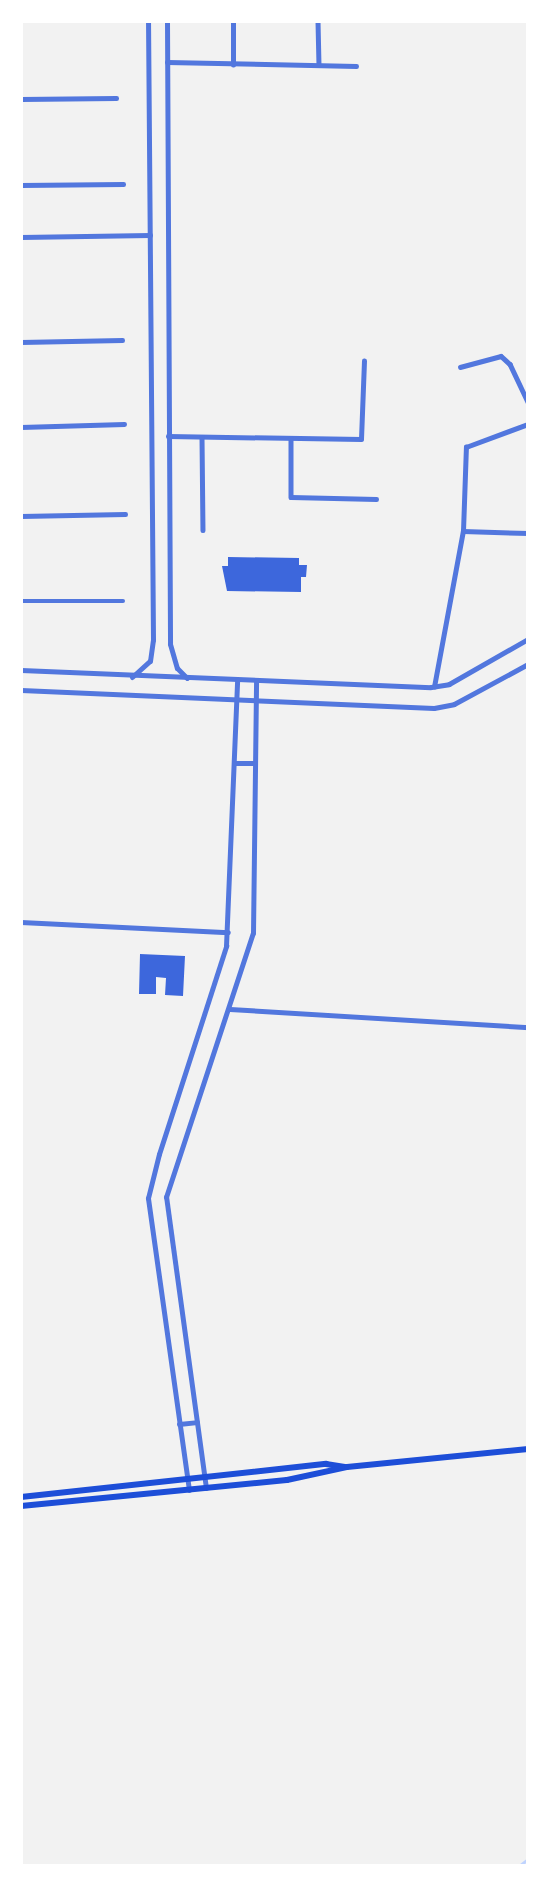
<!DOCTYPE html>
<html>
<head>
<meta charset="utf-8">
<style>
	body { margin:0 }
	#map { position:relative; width:549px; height:1887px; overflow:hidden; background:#f2f2f2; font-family:Figtree,sans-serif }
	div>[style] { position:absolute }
	.stream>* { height:2.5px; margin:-1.25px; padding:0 1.25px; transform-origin:1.25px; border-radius:1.25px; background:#bfd3fe }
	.building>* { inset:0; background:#3d67dc }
	.minor>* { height:4.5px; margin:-2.25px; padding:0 2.25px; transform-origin:2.25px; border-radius:2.25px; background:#5277de }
	.tertiary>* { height:5px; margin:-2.5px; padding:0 2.5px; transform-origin:2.5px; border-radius:2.5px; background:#5277de }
	.secondary>* { height:6px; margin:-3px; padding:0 3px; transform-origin:3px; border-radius:3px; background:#1d4ed8 }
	span { translate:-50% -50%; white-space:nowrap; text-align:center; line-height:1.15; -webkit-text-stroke:5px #fff; paint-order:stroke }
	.frame { position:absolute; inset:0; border:23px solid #fff; pointer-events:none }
</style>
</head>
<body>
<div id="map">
	<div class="stream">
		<i style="left:519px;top:1866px;width:11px;rotate:-38deg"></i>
	</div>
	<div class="building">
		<i style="clip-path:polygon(228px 557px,299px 558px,299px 565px,307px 565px,306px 577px,301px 577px,301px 592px,227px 591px,222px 566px,228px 566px)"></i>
		<i style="clip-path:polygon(140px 954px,185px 956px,183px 996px,165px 995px,166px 978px,156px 977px,156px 994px,139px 994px)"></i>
	</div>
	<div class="minor">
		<i style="left:318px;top:21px;width:44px;rotate:88.7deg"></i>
		<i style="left:167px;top:62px;width:189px;rotate:1.2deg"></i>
		<i style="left:233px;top:65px;width:44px;rotate:-90deg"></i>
		<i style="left:21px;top:99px;width:95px;rotate:-0.6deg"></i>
		<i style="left:21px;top:185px;width:102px;rotate:-0.6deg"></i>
		<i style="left:21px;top:237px;width:129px;rotate:-0.9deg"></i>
		<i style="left:21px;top:342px;width:101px;rotate:-1.1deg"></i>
		<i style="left:460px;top:367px;width:42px;rotate:-15deg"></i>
		<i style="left:501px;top:356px;width:12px;rotate:42deg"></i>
		<i style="left:510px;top:364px;width:42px;rotate:64.7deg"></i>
		<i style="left:21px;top:427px;width:103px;rotate:-1.7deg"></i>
		<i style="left:168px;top:436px;width:193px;rotate:0.9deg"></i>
		<i style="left:361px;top:439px;width:78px;rotate:-87.8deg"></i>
		<i style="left:202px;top:437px;width:93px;rotate:89.4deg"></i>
		<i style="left:291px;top:438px;width:59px;rotate:90deg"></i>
		<i style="left:291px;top:497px;width:85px;rotate:1.3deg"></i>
		<i style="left:21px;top:516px;width:104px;rotate:-1.1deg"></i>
		<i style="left:463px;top:531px;width:65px;rotate:1.8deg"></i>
		<i style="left:21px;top:601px;width:102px"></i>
		<i style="left:434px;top:687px;width:159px;rotate:-79.5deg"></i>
		<i style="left:463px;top:531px;width:84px;rotate:-88deg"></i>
		<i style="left:466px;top:447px;width:66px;rotate:-20.4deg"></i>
		<i style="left:21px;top:922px;width:207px;rotate:2.8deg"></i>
		<i style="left:230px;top:1009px;width:299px;rotate:3.5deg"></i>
	</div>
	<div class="tertiary">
		<i style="left:167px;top:21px;width:623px;rotate:89.72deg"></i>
		<i style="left:170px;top:644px;width:25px;rotate:74deg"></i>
		<i style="left:177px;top:668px;width:14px;rotate:45deg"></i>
		<i style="left:21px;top:670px;width:410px;rotate:2.4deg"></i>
		<i style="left:431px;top:687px;width:18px;rotate:-9deg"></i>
		<i style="left:449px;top:684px;width:91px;rotate:-29.7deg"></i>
		<i style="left:132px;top:677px;width:24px;rotate:-42deg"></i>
		<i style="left:150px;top:661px;width:21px;rotate:-82deg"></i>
		<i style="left:153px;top:640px;width:619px;rotate:-90.46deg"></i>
		<i style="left:21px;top:690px;width:413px;rotate:2.5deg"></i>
		<i style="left:434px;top:708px;width:20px;rotate:-11deg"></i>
		<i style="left:454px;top:704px;width:84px;rotate:-28.4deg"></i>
		<i style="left:235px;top:763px;width:20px"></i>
		<i style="left:179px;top:1424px;width:18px;rotate:-6deg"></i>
		<i style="left:206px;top:1488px;width:294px;rotate:-97.8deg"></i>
		<i style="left:166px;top:1197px;width:278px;rotate:-71.8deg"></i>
		<i style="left:253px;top:933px;width:252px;rotate:-89.3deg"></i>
		<i style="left:189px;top:1490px;width:295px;rotate:-98deg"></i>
		<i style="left:148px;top:1198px;width:45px;rotate:-76deg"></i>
		<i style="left:159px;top:1154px;width:219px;rotate:-72.1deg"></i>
		<i style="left:226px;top:946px;width:266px;rotate:-87.6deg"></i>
	</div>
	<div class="secondary">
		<i style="left:21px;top:1497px;width:307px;rotate:-6.2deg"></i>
		<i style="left:326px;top:1464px;width:19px;rotate:9deg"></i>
		<i style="left:21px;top:1506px;width:267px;rotate:-5.6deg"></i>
		<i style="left:287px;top:1480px;width:61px;rotate:-12.2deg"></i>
		<i style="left:347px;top:1467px;width:182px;rotate:-5.7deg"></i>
	</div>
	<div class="frame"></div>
</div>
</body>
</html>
